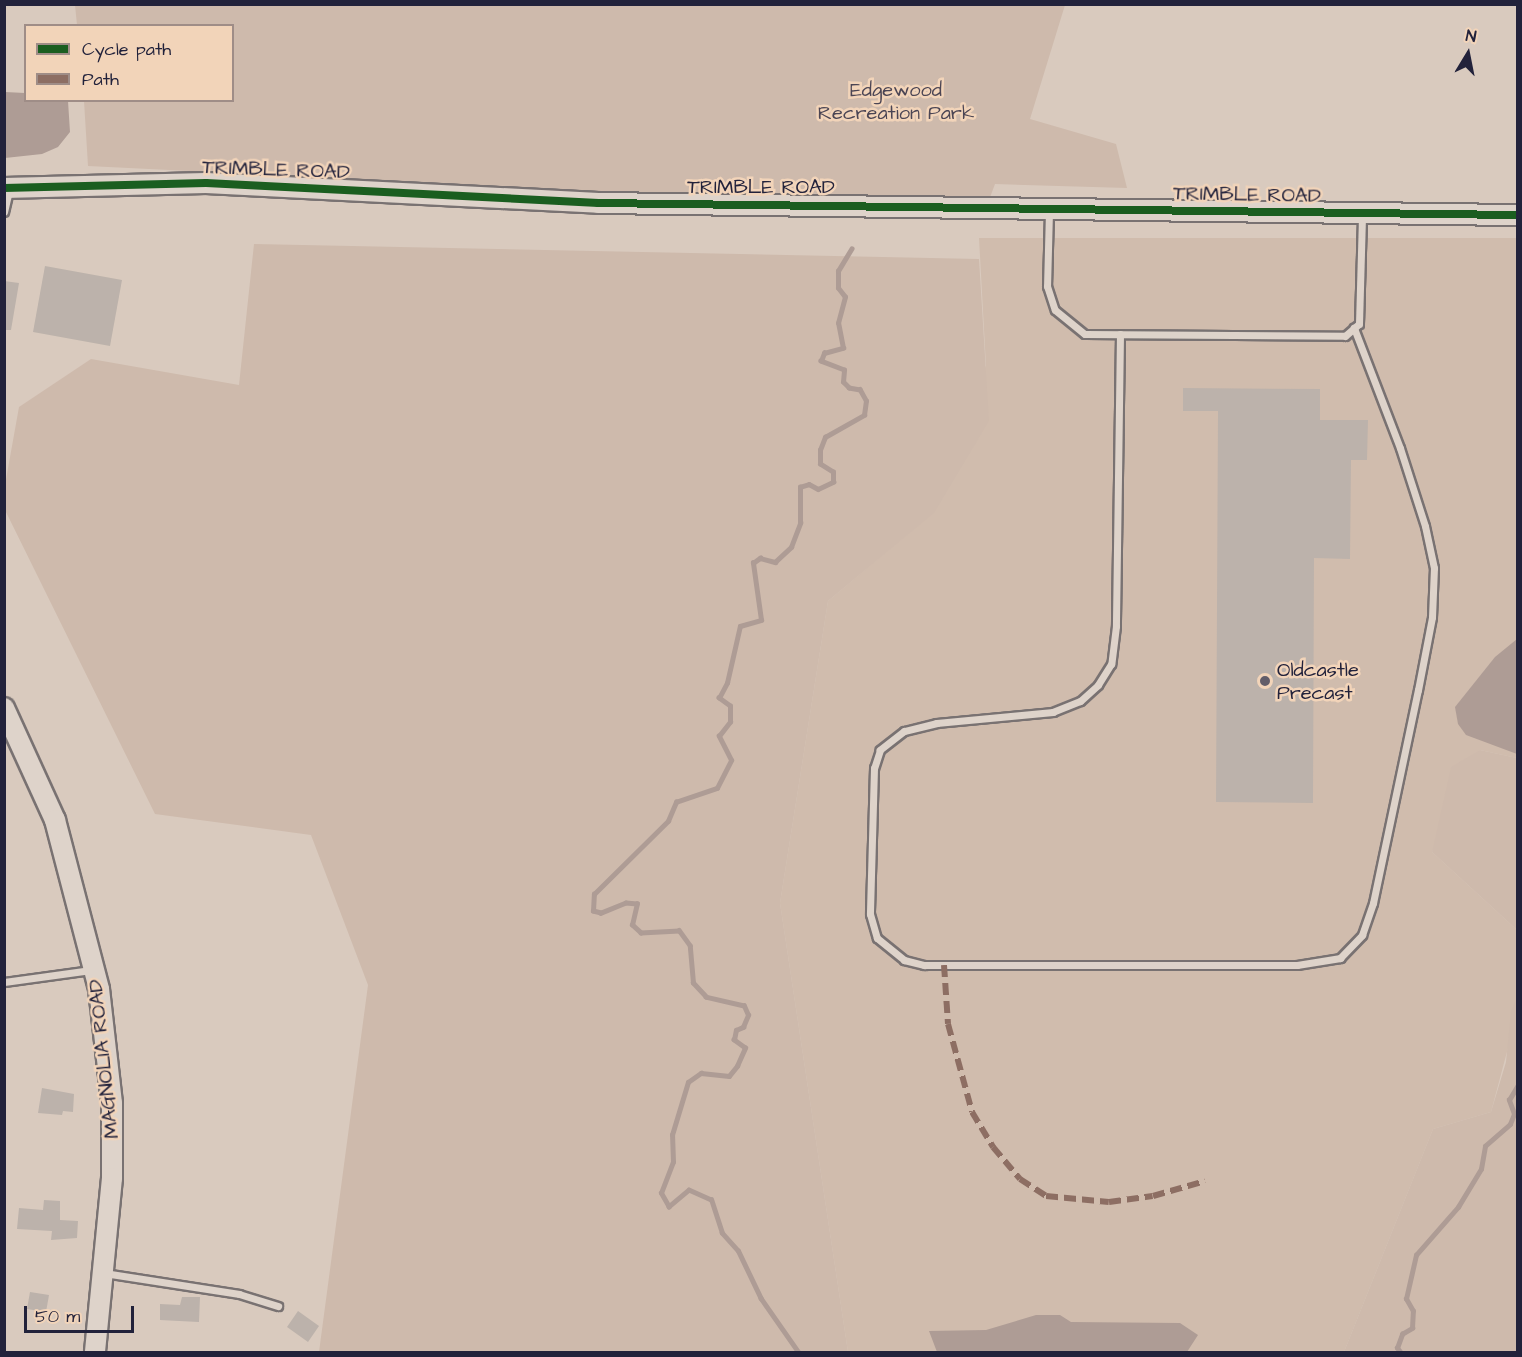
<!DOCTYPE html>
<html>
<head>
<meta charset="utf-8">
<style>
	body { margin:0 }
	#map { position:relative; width:1522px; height:1357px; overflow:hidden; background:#d9cabe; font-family:"Architects Daughter",sans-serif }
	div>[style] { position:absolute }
	.built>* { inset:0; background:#d0bcad }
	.green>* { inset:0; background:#cebaac }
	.water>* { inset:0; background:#ae9c95 }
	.stream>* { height:4.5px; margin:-2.25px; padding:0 2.25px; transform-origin:2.25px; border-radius:2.25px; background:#ae9c95 }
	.building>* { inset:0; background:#bcb2ab }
	.roads { filter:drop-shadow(2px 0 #797272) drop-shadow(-2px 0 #797272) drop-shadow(0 2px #797272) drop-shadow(0 -2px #797272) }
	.lane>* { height:7px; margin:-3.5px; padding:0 3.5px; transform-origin:3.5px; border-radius:3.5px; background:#ded3ca }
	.secondary>* { height:20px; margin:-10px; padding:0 10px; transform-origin:10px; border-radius:10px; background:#ded3ca }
	.quiet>* { height:6px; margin-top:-3px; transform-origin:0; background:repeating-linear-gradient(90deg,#8d6e63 0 12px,transparent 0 18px) }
	.cycleway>* { height:8px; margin:-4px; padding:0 4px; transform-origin:4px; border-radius:4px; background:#1b5e20 }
	.dots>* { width:16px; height:16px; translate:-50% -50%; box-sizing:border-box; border:3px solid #f2d4b9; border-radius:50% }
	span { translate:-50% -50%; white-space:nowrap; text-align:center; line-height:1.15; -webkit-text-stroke:5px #f2d4b9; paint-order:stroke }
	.park-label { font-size:20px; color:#4b4554 }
	.street-label { font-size:20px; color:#22223b }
	.poi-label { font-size:20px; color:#22223b }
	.left { translate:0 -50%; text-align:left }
	.frame { position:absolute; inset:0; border:6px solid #22223b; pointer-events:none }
	.legend { position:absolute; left:24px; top:24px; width:210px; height:78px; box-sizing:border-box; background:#f2d4b9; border:2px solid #9f8d87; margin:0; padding:8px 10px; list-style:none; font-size:18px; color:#22223b }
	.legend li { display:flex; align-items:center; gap:12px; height:30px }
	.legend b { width:30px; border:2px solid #9f8d87 }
	.north { position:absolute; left:1438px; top:24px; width:60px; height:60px; -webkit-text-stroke:4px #f2d4b9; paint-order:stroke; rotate:10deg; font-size:16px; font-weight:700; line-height:24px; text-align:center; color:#22223b }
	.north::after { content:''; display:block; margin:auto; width:21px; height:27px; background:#22223b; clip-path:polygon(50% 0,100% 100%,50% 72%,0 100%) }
	.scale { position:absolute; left:24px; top:1306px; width:110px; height:27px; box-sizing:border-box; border:3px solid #22223b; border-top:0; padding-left:8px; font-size:18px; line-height:21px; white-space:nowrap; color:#22223b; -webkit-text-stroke:4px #f2d4b9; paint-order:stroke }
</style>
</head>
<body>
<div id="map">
	<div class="built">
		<i style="clip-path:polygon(979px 238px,1517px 238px,1517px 758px,1480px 750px,1432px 852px,1517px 930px,1517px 1014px,1491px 1112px,1433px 1129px,1344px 1352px,848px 1352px,780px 903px,828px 601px,909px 533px,986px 366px)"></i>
	</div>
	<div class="green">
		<i style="clip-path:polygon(75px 5px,1065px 5px,1030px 119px,1116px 144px,1127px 188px,995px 184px,989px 200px,633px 193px,88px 166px,84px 101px,232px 100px,232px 26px,77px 25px)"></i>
		<i style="clip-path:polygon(254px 244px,979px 259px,989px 421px,934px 513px,828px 601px,780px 903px,848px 1352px,319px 1352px,368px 985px,311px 835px,155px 814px,5px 510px,5px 485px,19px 407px,91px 359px,239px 385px)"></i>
		<i style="clip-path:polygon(1480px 750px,1517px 758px,1517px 930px,1432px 852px,1451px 767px)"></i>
		<i style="clip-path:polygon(1517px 997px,1517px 1352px,1344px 1352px,1433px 1129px,1491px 1112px,1506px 1062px,1511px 1011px)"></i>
	</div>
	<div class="water">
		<i style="clip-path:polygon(5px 92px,25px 93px,26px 100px,68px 101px,70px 132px,58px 147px,42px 154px,5px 158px)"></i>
		<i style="clip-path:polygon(1517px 639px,1517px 754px,1466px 735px,1458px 724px,1455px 707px,1495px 657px)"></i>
		<i style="clip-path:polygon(1036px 1315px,1060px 1315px,1071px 1322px,1180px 1323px,1198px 1335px,1187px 1352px,937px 1352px,929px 1331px,986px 1330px)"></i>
	</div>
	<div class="stream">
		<i style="left:798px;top:1352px;width:65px;rotate:-124.9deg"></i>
		<i style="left:761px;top:1299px;width:53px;rotate:-115.6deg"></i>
		<i style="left:738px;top:1251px;width:24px;rotate:-132deg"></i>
		<i style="left:722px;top:1233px;width:35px;rotate:-108deg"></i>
		<i style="left:711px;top:1200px;width:24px;rotate:-156deg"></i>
		<i style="left:689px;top:1190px;width:26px;rotate:140deg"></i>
		<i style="left:669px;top:1207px;width:16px;rotate:-120deg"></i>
		<i style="left:661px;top:1193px;width:33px;rotate:-69deg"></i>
		<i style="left:673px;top:1162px;width:27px;rotate:-92deg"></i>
		<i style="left:672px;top:1135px;width:55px;rotate:-73.2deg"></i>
		<i style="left:688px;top:1082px;width:16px;rotate:-35deg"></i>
		<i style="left:701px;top:1073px;width:28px;rotate:6deg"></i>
		<i style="left:729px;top:1076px;width:13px;rotate:-51deg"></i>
		<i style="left:737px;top:1066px;width:20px;rotate:-66deg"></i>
		<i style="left:745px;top:1048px;width:14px;rotate:-144deg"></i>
		<i style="left:734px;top:1040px;width:10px;rotate:-79deg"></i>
		<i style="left:736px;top:1030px;width:8px;rotate:-23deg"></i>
		<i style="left:743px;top:1027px;width:13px;rotate:-67deg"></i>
		<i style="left:748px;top:1015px;width:10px;rotate:-114deg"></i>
		<i style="left:744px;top:1006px;width:39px;rotate:-167deg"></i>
		<i style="left:706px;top:997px;width:19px;rotate:-133deg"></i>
		<i style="left:693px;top:983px;width:37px;rotate:-95deg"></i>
		<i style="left:690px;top:946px;width:19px;rotate:-126deg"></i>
		<i style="left:679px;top:931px;width:38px;rotate:177deg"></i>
		<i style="left:641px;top:933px;width:12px;rotate:-138deg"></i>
		<i style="left:632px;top:925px;width:22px;rotate:-77deg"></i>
		<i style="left:637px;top:904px;width:11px;rotate:-175deg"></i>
		<i style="left:626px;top:903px;width:27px;rotate:158deg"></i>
		<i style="left:601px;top:913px;width:8px;rotate:-166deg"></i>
		<i style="left:593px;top:911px;width:17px;rotate:-87deg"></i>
		<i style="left:594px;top:894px;width:104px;rotate:-44.6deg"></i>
		<i style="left:668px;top:821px;width:21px;rotate:-67deg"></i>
		<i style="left:676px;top:802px;width:43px;rotate:-18.9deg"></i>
		<i style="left:717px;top:788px;width:31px;rotate:-63deg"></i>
		<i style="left:731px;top:760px;width:27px;rotate:-117deg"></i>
		<i style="left:719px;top:736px;width:18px;rotate:-52deg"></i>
		<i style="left:730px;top:722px;width:16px;rotate:-90deg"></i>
		<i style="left:730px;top:706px;width:14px;rotate:-144deg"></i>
		<i style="left:719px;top:698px;width:17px;rotate:-62deg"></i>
		<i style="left:727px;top:683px;width:58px;rotate:-77.2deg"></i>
		<i style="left:740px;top:626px;width:22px;rotate:-16deg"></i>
		<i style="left:761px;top:620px;width:58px;rotate:-98deg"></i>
		<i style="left:753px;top:563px;width:9px;rotate:-36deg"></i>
		<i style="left:760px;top:558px;width:16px;rotate:15deg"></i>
		<i style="left:775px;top:562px;width:22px;rotate:-43deg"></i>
		<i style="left:791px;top:547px;width:26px;rotate:-69deg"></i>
		<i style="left:800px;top:523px;width:36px;rotate:-90deg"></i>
		<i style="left:800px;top:487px;width:9px;rotate:-18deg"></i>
		<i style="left:809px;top:484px;width:10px;rotate:29deg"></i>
		<i style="left:818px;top:489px;width:17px;rotate:-25deg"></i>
		<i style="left:833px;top:482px;width:10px;rotate:-90deg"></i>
		<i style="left:833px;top:472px;width:15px;rotate:-148deg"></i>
		<i style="left:820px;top:464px;width:14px;rotate:-90deg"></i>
		<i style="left:820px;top:450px;width:14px;rotate:-69deg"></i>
		<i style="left:825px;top:437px;width:45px;rotate:-29.4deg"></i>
		<i style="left:864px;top:415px;width:14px;rotate:-82deg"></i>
		<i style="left:866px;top:401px;width:13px;rotate:-119deg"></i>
		<i style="left:860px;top:390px;width:11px;rotate:-170deg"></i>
		<i style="left:849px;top:388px;width:8px;rotate:-135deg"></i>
		<i style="left:843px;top:382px;width:12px;rotate:-85deg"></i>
		<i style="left:844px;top:370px;width:25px;rotate:-159deg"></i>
		<i style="left:821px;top:361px;width:9px;rotate:-69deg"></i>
		<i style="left:824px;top:353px;width:20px;rotate:-15deg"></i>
		<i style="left:843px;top:348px;width:25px;rotate:-101deg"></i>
		<i style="left:838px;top:323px;width:27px;rotate:-75deg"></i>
		<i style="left:845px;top:297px;width:11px;rotate:-128deg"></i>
		<i style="left:838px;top:288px;width:17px;rotate:-90deg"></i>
		<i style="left:838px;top:271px;width:26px;rotate:-59deg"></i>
		<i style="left:1400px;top:1352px;width:5px;rotate:-127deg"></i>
		<i style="left:1397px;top:1348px;width:15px;rotate:-70deg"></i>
		<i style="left:1402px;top:1334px;width:12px;rotate:-31deg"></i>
		<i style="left:1412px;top:1328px;width:17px;rotate:-87deg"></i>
		<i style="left:1413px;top:1311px;width:14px;rotate:-120deg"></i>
		<i style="left:1406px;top:1299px;width:45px;rotate:-77.2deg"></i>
		<i style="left:1416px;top:1255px;width:64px;rotate:-48.8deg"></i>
		<i style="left:1458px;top:1207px;width:44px;rotate:-58.8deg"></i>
		<i style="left:1481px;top:1169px;width:23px;rotate:-80deg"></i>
		<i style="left:1485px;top:1146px;width:33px;rotate:-41deg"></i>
		<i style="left:1510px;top:1124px;width:11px;rotate:-68deg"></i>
		<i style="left:1514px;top:1114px;width:15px;rotate:-110deg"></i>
		<i style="left:1509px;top:1100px;width:17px;rotate:-59deg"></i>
	</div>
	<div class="building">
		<i style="clip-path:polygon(45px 266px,122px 280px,110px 346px,33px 332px)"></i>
		<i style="clip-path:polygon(4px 281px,19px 283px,11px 330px,4px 330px)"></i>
		<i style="clip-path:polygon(1183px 388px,1320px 389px,1320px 420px,1368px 420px,1367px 460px,1351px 460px,1350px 559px,1314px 558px,1313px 803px,1216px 802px,1218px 411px,1183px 411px)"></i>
		<i style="clip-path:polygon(42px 1088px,74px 1094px,73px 1112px,63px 1111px,62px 1115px,38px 1113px)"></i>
		<i style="clip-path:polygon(44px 1200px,60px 1201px,60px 1220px,78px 1221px,77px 1238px,51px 1240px,52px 1231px,17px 1229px,19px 1208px,43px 1210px)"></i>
		<i style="clip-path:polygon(30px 1292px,49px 1295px,46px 1312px,27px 1309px)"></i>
		<i style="clip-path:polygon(182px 1297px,200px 1297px,199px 1322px,160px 1320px,160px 1304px,180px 1305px)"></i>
		<i style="clip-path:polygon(298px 1311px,319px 1326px,308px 1342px,287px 1327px)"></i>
	</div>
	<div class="roads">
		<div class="lane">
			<i style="left:1049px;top:211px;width:75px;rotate:91.5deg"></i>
			<i style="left:1047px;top:286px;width:25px;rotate:72deg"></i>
			<i style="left:1055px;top:310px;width:38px;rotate:39deg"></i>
			<i style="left:1085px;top:334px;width:260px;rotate:0.4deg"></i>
			<i style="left:1345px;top:336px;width:18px;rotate:-41deg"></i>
			<i style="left:1359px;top:324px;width:109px;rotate:-88.4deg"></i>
			<i style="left:4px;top:212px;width:23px;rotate:-77deg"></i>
			<i style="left:1120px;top:334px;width:292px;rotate:90.8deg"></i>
			<i style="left:1116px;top:626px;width:38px;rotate:97deg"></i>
			<i style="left:1111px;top:664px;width:25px;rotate:122deg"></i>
			<i style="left:1098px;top:685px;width:24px;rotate:138deg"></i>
			<i style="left:1080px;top:701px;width:29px;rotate:158deg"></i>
			<i style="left:1053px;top:712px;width:117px;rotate:174.6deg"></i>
			<i style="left:937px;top:723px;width:34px;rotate:166deg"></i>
			<i style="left:904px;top:731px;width:31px;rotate:142deg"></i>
			<i style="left:880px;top:750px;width:19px;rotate:108deg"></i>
			<i style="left:874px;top:768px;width:146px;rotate:91.6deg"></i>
			<i style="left:870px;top:914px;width:25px;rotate:74deg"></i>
			<i style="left:877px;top:938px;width:35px;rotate:39deg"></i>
			<i style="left:904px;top:960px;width:21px;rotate:14deg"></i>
			<i style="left:924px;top:965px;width:373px"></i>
			<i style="left:1297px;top:965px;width:44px;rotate:-9.2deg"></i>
			<i style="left:1340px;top:958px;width:32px;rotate:-46deg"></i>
			<i style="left:1362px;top:935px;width:34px;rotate:-71deg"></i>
			<i style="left:1373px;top:903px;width:218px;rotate:-78.1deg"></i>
			<i style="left:1418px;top:690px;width:74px;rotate:-79.1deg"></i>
			<i style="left:1432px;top:617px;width:49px;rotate:-87.7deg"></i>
			<i style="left:1434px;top:568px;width:43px;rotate:-102.1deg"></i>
			<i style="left:1425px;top:526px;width:82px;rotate:-107.8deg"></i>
			<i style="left:1400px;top:448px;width:129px;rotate:-111deg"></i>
			<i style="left:4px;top:982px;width:88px;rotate:-7.9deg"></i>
			<i style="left:104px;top:1273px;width:137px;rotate:8.8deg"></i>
			<i style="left:239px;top:1294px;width:41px;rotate:17.1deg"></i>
		</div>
		<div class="secondary">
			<i style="left:4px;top:188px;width:202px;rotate:-1.4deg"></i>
			<i style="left:206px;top:183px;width:393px;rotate:2.9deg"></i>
			<i style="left:598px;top:203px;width:920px;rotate:0.75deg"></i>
			<i style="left:4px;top:708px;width:123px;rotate:65.5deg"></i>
			<i style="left:55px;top:820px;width:175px;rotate:75.4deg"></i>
			<i style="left:99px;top:989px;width:115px;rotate:83.5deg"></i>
			<i style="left:112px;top:1103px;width:75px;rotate:90deg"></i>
			<i style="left:112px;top:1178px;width:175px;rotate:95.6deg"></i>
		</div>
	</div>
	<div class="quiet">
		<i style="left:944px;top:965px;width:59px;rotate:86.1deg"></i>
		<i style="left:948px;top:1024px;width:91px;rotate:74.7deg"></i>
		<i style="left:972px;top:1112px;width:41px;rotate:59deg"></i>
		<i style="left:993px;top:1147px;width:42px;rotate:49.8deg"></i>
		<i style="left:1020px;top:1179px;width:31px;rotate:33deg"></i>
		<i style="left:1046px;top:1196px;width:63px;rotate:5.4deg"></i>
		<i style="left:1109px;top:1202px;width:44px;rotate:-7.8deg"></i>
		<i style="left:1153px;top:1196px;width:54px;rotate:-16.1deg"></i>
	</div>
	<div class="cycleway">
		<i style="left:4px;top:188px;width:202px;rotate:-1.4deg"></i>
		<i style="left:206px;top:183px;width:393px;rotate:2.9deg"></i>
		<i style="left:598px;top:203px;width:920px;rotate:0.75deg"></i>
	</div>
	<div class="dots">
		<i style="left:1265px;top:681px;background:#625d69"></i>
	</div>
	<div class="park-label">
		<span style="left:896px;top:102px">Edgewood<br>Recreation Park</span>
	</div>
	<div class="street-label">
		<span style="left:276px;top:170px;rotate:2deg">TRIMBLE ROAD</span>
		<span style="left:761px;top:187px">TRIMBLE ROAD</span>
		<span style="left:1247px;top:195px;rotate:1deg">TRIMBLE ROAD</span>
		<span style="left:104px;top:1059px;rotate:-96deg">MAGNOLIA ROAD</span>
	</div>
	<div class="poi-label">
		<span class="left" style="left:1277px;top:682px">Oldcastle<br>Precast</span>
	</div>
	<div class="frame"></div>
	<ul class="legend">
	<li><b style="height:8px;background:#1b5e20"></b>Cycle path</li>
	<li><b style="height:8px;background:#8d6e63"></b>Path</li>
	</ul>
	<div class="north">N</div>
	<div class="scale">50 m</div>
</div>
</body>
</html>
